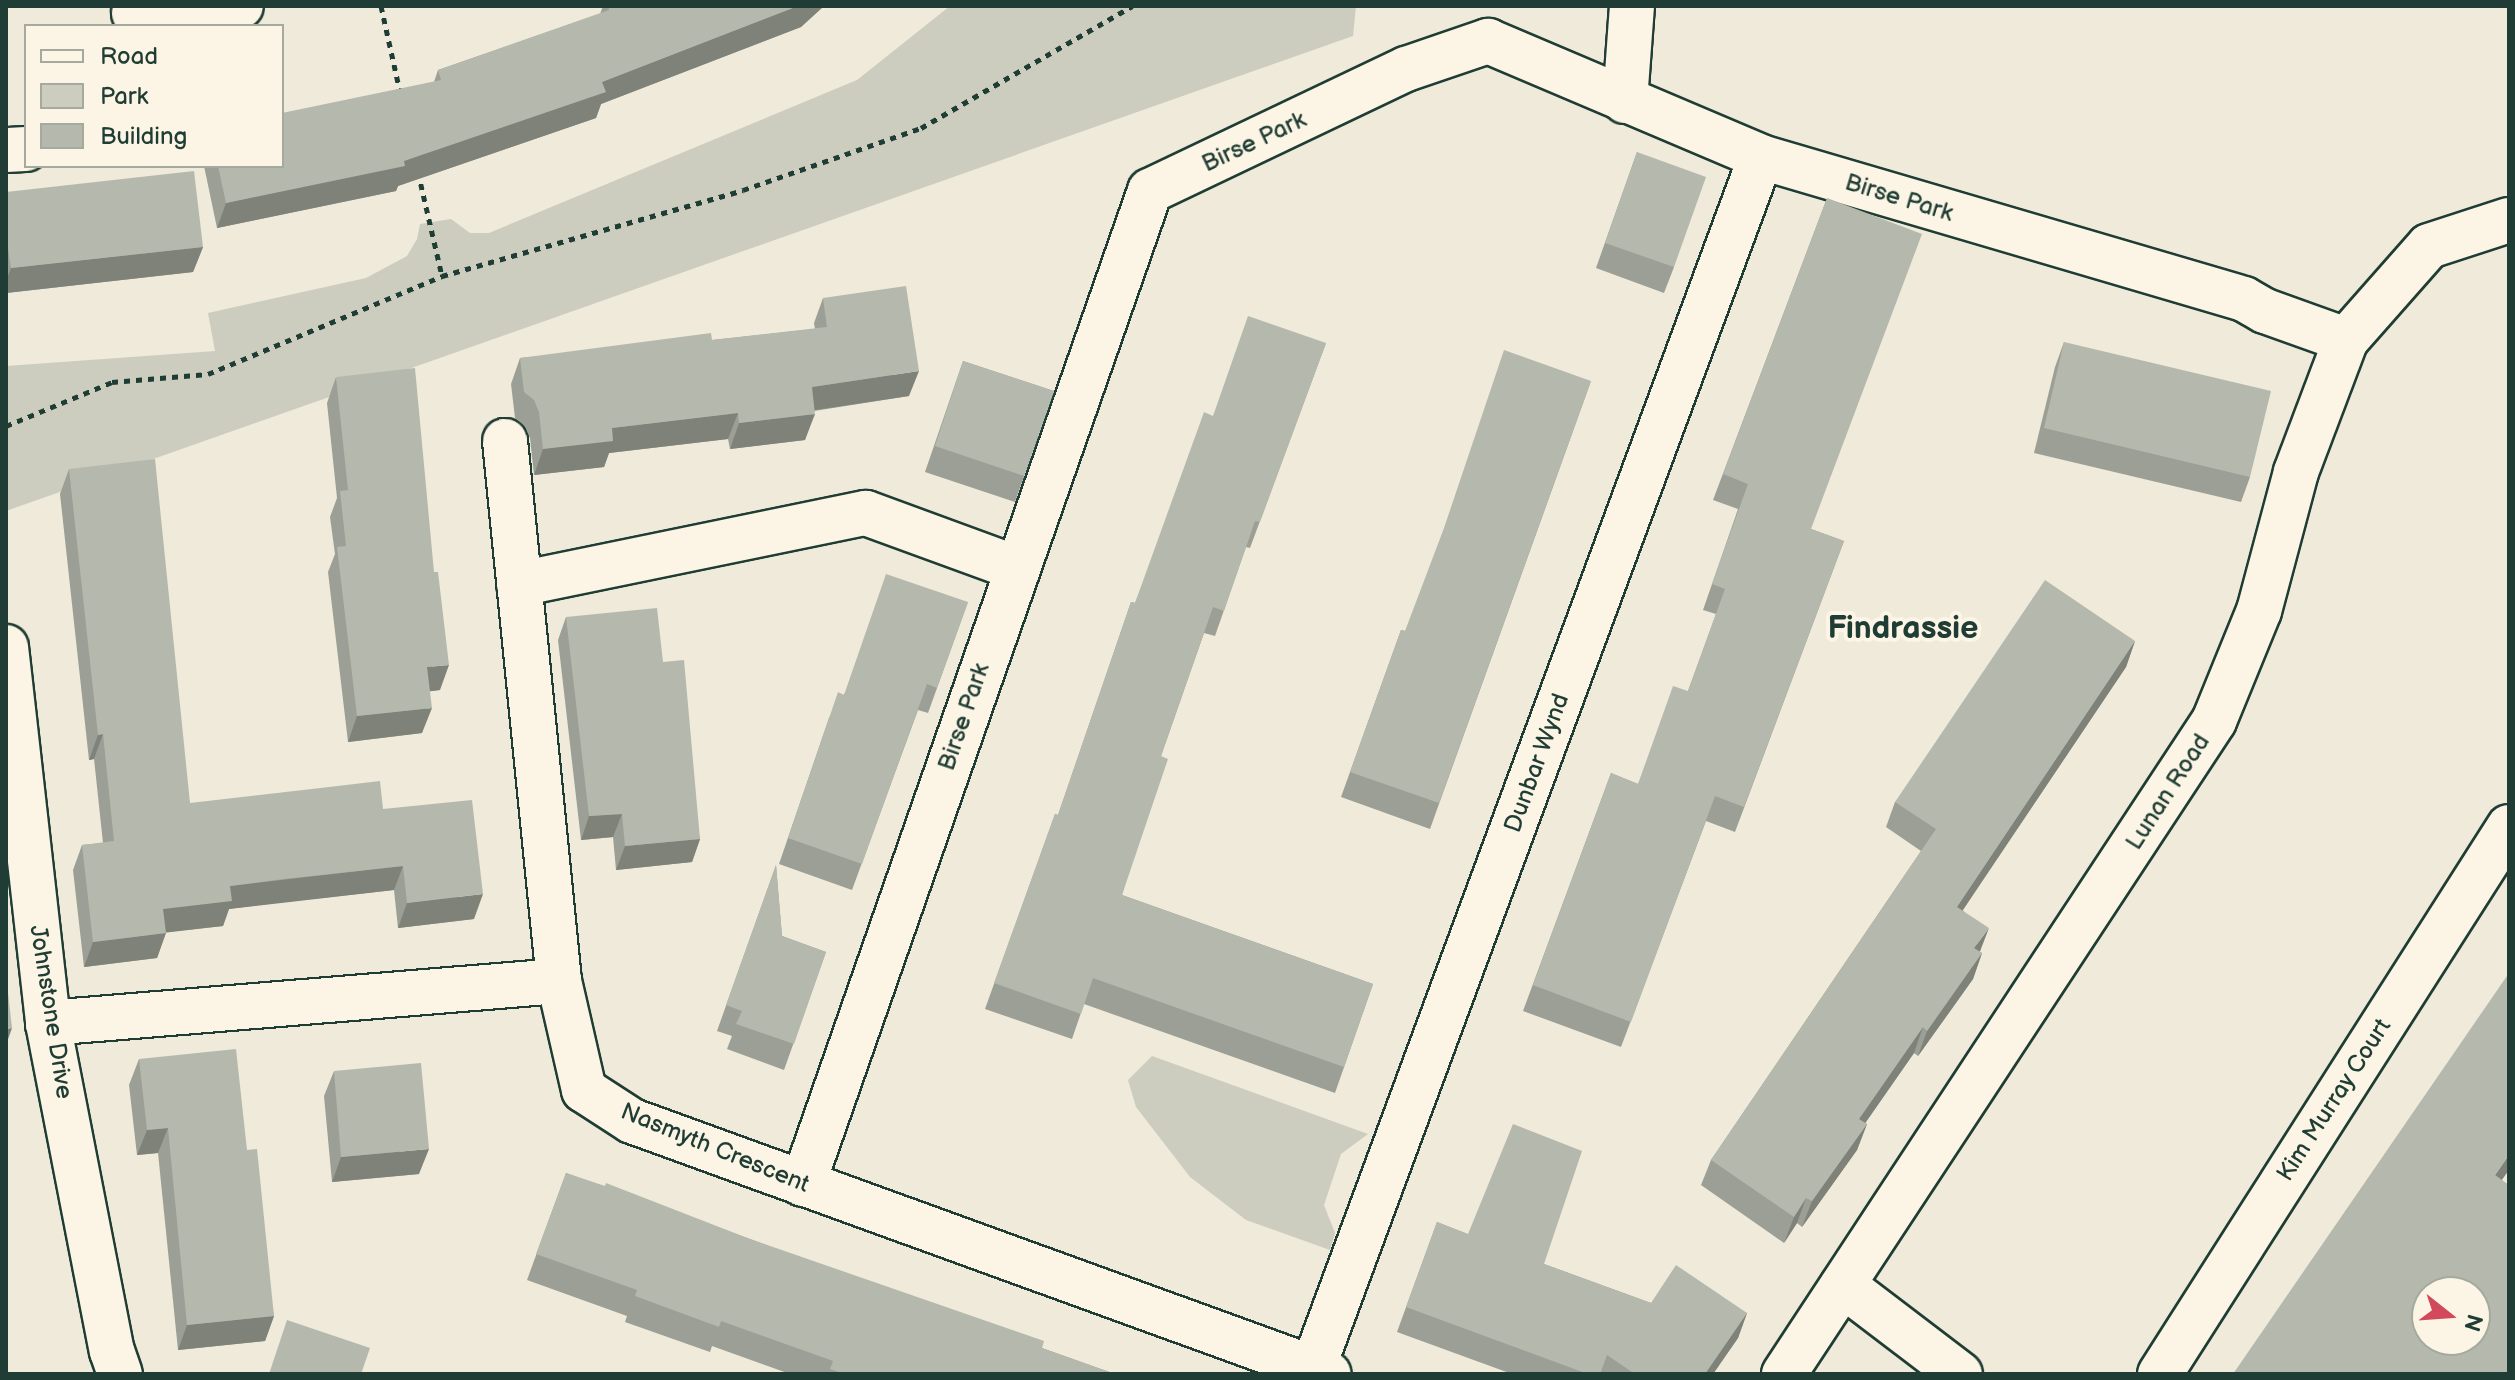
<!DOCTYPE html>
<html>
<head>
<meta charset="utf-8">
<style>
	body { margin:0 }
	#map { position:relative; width:2515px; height:1380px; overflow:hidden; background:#efeada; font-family:"Balsamiq Sans",sans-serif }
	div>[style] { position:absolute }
	.green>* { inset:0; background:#cccdbf }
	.path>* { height:5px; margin-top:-2.5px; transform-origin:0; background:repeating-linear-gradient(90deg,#1f3d34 0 6px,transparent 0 12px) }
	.roads { filter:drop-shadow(2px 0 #1f3d34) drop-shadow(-2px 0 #1f3d34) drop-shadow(0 2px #1f3d34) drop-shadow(0 -2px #1f3d34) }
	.street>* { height:44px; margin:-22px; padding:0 22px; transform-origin:22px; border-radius:22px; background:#fcf5e5 }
	.wall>* { inset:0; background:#9c9f95 }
	.shaded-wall>* { inset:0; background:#7f8279 }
	.building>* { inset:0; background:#b5b9ad }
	span { translate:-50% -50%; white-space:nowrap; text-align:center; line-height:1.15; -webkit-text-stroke:8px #fcf5e5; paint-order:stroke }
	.street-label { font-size:24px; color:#1f3d34 }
	.district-label { font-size:32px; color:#1f3d34; font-weight:700 }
	.frame { position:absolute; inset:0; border:8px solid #1f3d34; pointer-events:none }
	.legend { position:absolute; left:24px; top:24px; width:260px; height:144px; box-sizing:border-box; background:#fcf5e5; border:2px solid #a4ab9e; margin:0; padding:10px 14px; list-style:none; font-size:24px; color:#1f3d34 }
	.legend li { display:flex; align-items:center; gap:16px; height:40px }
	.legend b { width:40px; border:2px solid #a4ab9e }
	.north { position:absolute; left:2411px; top:1276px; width:80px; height:80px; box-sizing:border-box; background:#fcf5e5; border:2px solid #a4ab9e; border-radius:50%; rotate:107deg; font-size:22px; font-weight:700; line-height:32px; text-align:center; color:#1f3d34 }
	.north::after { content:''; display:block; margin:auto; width:28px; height:36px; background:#d1495b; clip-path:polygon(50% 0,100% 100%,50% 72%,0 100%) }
</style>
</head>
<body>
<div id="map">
	<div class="green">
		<i style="clip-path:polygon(950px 6px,1356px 6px,1353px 36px,6px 511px,6px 366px,215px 351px,208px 313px,366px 278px,407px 256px,417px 239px,420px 224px,451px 219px,470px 233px,489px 233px,638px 171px,857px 80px)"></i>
		<i style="clip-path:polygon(1152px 1056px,1368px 1134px,1341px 1154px,1324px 1205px,1335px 1233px,1330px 1250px,1246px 1220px,1190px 1177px,1136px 1107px,1128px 1080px)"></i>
	</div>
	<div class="path">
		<i style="left:381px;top:6px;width:88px;rotate:77.5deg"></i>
		<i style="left:418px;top:172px;width:107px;rotate:77deg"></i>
		<i style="left:6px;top:426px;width:115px;rotate:-22.5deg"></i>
		<i style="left:112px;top:382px;width:96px;rotate:-4.8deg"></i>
		<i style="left:208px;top:374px;width:254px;rotate:-22.7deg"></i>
		<i style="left:442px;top:276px;width:313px;rotate:-15.9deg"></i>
		<i style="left:743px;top:190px;width:188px;rotate:-19.2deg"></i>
		<i style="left:921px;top:128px;width:244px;rotate:-30deg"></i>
	</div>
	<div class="roads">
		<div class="street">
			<i style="left:134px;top:13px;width:107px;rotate:-3.7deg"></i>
			<i style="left:1625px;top:101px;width:95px;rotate:-85.8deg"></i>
			<i style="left:6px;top:150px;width:20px;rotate:-3deg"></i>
			<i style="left:505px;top:441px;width:543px;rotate:84.29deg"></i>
			<i style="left:559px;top:981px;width:112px;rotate:77.1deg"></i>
			<i style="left:584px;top:1090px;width:57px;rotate:32.9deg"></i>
			<i style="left:632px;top:1121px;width:741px;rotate:19.95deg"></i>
			<i style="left:519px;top:584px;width:354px;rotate:-11.6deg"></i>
			<i style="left:866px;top:513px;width:160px;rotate:20.1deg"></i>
			<i style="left:6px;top:647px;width:378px;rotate:83.6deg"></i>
			<i style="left:48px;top:1023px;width:334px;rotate:79deg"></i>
			<i style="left:112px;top:1351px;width:24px;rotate:71deg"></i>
			<i style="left:48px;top:1023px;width:513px;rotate:-4.7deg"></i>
			<i style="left:803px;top:1184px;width:1052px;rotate:-70.74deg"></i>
			<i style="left:1150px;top:191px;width:284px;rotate:-25.5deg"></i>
			<i style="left:1406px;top:69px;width:87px;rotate:-18.9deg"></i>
			<i style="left:1488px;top:41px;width:297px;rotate:23deg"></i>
			<i style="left:1761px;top:157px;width:503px;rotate:16.38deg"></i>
			<i style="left:2244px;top:299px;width:24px;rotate:30deg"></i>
			<i style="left:2265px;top:311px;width:86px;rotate:19.7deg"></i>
			<i style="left:1843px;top:1285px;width:147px;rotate:37.3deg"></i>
			<i style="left:1313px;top:1368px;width:1291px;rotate:-69.7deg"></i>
			<i style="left:1784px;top:1374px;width:782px;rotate:-56.64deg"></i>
			<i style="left:2214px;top:721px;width:119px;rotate:-67.8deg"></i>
			<i style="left:2259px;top:611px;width:144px;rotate:-75.1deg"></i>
			<i style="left:2296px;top:472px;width:141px;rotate:-69.3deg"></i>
			<i style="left:2346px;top:340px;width:125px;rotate:-48.6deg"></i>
			<i style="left:2429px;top:246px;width:84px;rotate:-18deg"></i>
			<i style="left:2160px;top:1374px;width:649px;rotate:-57.46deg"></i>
		</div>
	</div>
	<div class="wall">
		<i style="clip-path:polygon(603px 6px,824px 6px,801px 27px,601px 104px,596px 118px,398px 186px,396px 191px,217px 228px,204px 166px,282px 166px,434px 82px,438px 70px,600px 14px)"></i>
		<i style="clip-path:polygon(1637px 152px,1674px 267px,1664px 293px,1596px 268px)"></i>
		<i style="clip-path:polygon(6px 192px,203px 247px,193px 272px,6px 293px)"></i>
		<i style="clip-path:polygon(1827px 198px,1811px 529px,1844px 541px,1735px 832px,1706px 821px,1621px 1047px,1523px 1011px,1611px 773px,1638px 784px,1688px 691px,1716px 614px,1703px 610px,1738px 509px,1713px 500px)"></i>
		<i style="clip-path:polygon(823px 298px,909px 396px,814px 411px,805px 440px,730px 449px,728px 439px,609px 453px,604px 467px,534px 475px,530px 438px,525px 426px,515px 418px,511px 384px,520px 358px,712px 340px,815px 329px,814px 323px)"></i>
		<i style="clip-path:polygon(2064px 342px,2250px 477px,2241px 502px,2034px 453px,2055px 367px)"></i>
		<i style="clip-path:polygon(1326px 343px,1250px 548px,1246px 547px,1215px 636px,1204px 633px,1161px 756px,1122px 895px,1373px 984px,1335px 1093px,1084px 1004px,1072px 1039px,985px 1009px,1055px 814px,1058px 815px,1131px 602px,1135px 603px,1213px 416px)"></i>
		<i style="clip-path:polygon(963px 361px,1054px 391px,1015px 502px,925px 472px)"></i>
		<i style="clip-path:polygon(336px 377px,440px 690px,430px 691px,422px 733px,348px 742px,328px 572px,335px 554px,330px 517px,337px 498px,327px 403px)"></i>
		<i style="clip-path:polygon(1591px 381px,1430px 829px,1341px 797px,1401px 630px,1405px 631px)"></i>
		<i style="clip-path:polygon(69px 469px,190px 803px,383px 809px,474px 919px,398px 928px,394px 890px,275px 903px,229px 909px,223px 926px,166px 932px,157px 958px,84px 967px,73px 870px,82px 845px,103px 843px,94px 759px,89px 760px,60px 494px)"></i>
		<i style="clip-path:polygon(968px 602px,928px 713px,918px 710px,852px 890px,779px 864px,829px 718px,844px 694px)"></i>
		<i style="clip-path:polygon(566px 617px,663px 662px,700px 839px,692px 862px,616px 870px,613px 837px,581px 840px,558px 640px)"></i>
		<i style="clip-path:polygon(2135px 641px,2126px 667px,1963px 910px,1980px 952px,1982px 953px,1973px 979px,1918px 1056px,1914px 1053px,1865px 1123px,1867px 1124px,1857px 1150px,1802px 1227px,1797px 1223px,1784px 1243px,1701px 1185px,1711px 1160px,1921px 851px,1886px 827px,1895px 802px)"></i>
		<i style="clip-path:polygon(776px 865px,782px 936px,826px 952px,784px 1070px,727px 1049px,732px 1036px,717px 1031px)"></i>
		<i style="clip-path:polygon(139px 1059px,247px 1150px,274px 1316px,265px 1341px,178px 1350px,158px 1153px,137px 1155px,129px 1085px)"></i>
		<i style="clip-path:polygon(334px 1071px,419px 1174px,332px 1182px,324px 1096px)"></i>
		<i style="clip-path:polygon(566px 1173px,750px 1239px,1042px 1348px,1115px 1374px,790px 1374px,712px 1346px,710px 1352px,625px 1322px,627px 1316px,527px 1280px)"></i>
		<i style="clip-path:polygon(1437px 1222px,1544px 1264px,1651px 1303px,1747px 1313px,1738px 1338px,1713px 1374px,1512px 1374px,1397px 1332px)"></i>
	</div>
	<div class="shaded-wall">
		<i style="clip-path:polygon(798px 6px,824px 6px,801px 27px,601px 104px,596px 118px,398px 186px,396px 191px,217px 228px,226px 203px,404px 161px,602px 82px)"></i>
		<i style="clip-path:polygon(203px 247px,193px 272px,6px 293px,6px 281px,11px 268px)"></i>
		<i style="clip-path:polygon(919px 371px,909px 396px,802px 412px,812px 387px)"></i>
		<i style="clip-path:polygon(738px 413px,728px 439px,609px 453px,604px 467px,534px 475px,543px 449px,612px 428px)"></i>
		<i style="clip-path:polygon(815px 414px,805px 440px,730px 449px,739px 423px)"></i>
		<i style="clip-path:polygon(2135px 641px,2126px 667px,1948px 932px,1957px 907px)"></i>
		<i style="clip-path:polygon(449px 665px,440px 690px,417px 693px,427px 667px)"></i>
		<i style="clip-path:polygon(432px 708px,422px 733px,348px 742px,357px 716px)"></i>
		<i style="clip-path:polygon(103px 734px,94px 759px,89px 760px,98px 735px)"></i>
		<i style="clip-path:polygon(622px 814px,613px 837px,581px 840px,589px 816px)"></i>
		<i style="clip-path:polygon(700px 839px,692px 862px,616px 870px,625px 846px)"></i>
		<i style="clip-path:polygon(403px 866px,394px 890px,229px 909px,223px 926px,154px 934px,163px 909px,230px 886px)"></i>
		<i style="clip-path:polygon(483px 894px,474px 919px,398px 928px,407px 903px)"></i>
		<i style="clip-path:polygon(1989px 928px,1979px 954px,1974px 948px)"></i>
		<i style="clip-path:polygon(166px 933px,157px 958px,84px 967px,93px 942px)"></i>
		<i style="clip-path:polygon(1982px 953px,1973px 979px,1918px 1056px,1927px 1031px)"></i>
		<i style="clip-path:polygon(1923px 1027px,1914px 1053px,1850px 1145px,1859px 1119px)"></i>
		<i style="clip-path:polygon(12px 1028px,6px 1045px,6px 1029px)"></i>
		<i style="clip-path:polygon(1867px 1124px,1857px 1150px,1802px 1227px,1812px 1201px)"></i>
		<i style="clip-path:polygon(168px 1128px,158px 1153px,137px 1155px,147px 1130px)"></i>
		<i style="clip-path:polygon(429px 1149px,419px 1174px,332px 1182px,341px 1157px)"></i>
		<i style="clip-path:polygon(2509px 1155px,2509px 1170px,2483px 1206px,2495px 1175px)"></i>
		<i style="clip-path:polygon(1806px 1198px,1797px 1223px,1784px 1243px,1794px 1217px)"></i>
		<i style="clip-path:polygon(1747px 1313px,1738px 1338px,1713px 1374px,1705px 1374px)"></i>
		<i style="clip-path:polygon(274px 1316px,265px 1341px,178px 1350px,187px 1325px)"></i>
	</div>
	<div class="building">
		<i style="clip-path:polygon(608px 6px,798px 6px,602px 82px,606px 92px,404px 161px,405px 166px,226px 203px,218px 166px,282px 166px,282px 113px,441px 80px,438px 70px,609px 10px)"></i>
		<i style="clip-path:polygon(1637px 152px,1706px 177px,1674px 267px,1605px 243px)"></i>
		<i style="clip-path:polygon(194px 171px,203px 247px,11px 268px,8px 248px,6px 248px,6px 192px)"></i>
		<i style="clip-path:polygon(1827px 198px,1922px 234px,1811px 529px,1844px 541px,1744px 807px,1715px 796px,1631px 1022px,1533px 985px,1611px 773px,1638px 784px,1673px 686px,1688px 691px,1725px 589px,1712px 584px,1748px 484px,1723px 474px)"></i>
		<i style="clip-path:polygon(906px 286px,919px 371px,812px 387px,815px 414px,739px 423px,738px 413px,612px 428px,613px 441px,543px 449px,539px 412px,534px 400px,524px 392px,520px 358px,711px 333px,712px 340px,827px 327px,823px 298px)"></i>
		<i style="clip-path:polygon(1248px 316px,1326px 343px,1260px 522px,1255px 521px,1224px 611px,1213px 607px,1161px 756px,1168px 759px,1122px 895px,1373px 984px,1344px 1067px,1093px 978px,1081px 1014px,994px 983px,1055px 814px,1058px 815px,1131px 602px,1135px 603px,1204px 412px,1213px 416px)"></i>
		<i style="clip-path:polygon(2064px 342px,2271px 391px,2250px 477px,2044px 428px)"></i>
		<i style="clip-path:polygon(1504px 350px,1591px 381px,1439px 803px,1350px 772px,1401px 630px,1405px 631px,1444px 528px)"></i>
		<i style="clip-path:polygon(963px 361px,1054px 391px,1024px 476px,935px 446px)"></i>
		<i style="clip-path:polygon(415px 368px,434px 572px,438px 572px,449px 665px,427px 667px,432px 708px,357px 716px,337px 547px,346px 546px,340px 491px,348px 490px,336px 377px)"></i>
		<i style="clip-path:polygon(155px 459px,190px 803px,380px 781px,383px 809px,472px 800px,483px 894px,407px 903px,403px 866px,284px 879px,230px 886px,232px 901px,163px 909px,166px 933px,93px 942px,82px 845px,114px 841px,103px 734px,98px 735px,69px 469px)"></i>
		<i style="clip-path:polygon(886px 574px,968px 602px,937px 688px,927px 684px,862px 864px,788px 838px,838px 692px,844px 695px)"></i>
		<i style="clip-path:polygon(2045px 580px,2135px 641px,1957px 907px,1989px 928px,1974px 948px,1982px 953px,1927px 1031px,1923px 1027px,1859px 1119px,1867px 1124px,1812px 1201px,1806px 1198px,1794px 1217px,1711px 1160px,1936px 829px,1895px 802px)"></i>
		<i style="clip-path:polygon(657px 608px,663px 662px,684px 660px,700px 839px,625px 846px,622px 814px,589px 816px,566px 617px)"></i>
		<i style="clip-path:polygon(776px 865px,782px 936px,826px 952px,794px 1044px,736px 1024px,742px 1011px,726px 1005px)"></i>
		<i style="clip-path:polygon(evenodd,2509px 973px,2509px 1155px,2495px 1175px,2509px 1185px,2509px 1374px,2233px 1374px,2509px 973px,2427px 1292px,2475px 1292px,2475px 1340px,2427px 1340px,2427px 1292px)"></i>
		<i style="clip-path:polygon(6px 975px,12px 1028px,6px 1029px)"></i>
		<i style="clip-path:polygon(236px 1049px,247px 1150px,257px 1149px,274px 1316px,187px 1325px,168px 1128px,147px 1130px,139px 1059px)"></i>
		<i style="clip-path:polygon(421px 1063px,429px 1149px,341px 1157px,334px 1071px)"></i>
		<i style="clip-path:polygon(1513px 1124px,1582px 1151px,1544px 1264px,1651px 1303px,1676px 1265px,1747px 1313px,1705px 1374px,1635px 1374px,1607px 1355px,1600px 1374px,1588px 1374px,1406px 1307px,1437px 1222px,1468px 1234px)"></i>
		<i style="clip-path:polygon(566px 1173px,605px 1186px,606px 1183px,750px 1239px,1044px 1341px,1042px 1348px,1115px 1374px,844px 1374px,830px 1369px,833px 1361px,721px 1321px,719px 1327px,635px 1296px,637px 1290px,536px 1254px)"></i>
		<i style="clip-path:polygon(287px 1320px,370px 1348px,361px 1374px,269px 1374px)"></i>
	</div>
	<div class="street-label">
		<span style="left:1254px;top:142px;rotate:-25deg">Birse Park</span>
		<span style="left:1899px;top:198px;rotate:17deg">Birse Park</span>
		<span style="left:964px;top:717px;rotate:-71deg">Birse Park</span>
		<span style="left:1537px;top:763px;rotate:-70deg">Dunbar Wynd</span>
		<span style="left:2168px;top:792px;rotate:-57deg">Lunan Road</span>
		<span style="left:51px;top:1012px;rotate:81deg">Johnstone Drive</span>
		<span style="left:2334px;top:1100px;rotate:-57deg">Kim Murray Court</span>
		<span style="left:715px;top:1148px;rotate:22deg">Nasmyth Crescent</span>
	</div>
	<div class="district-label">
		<span style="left:1903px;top:629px">Findrassie</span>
	</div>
	<div class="frame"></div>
	<ul class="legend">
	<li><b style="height:10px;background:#fcf5e5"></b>Road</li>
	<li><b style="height:22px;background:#cccdbf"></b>Park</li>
	<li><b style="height:22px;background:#b5b9ad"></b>Building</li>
	</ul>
	<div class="north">N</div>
</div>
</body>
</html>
